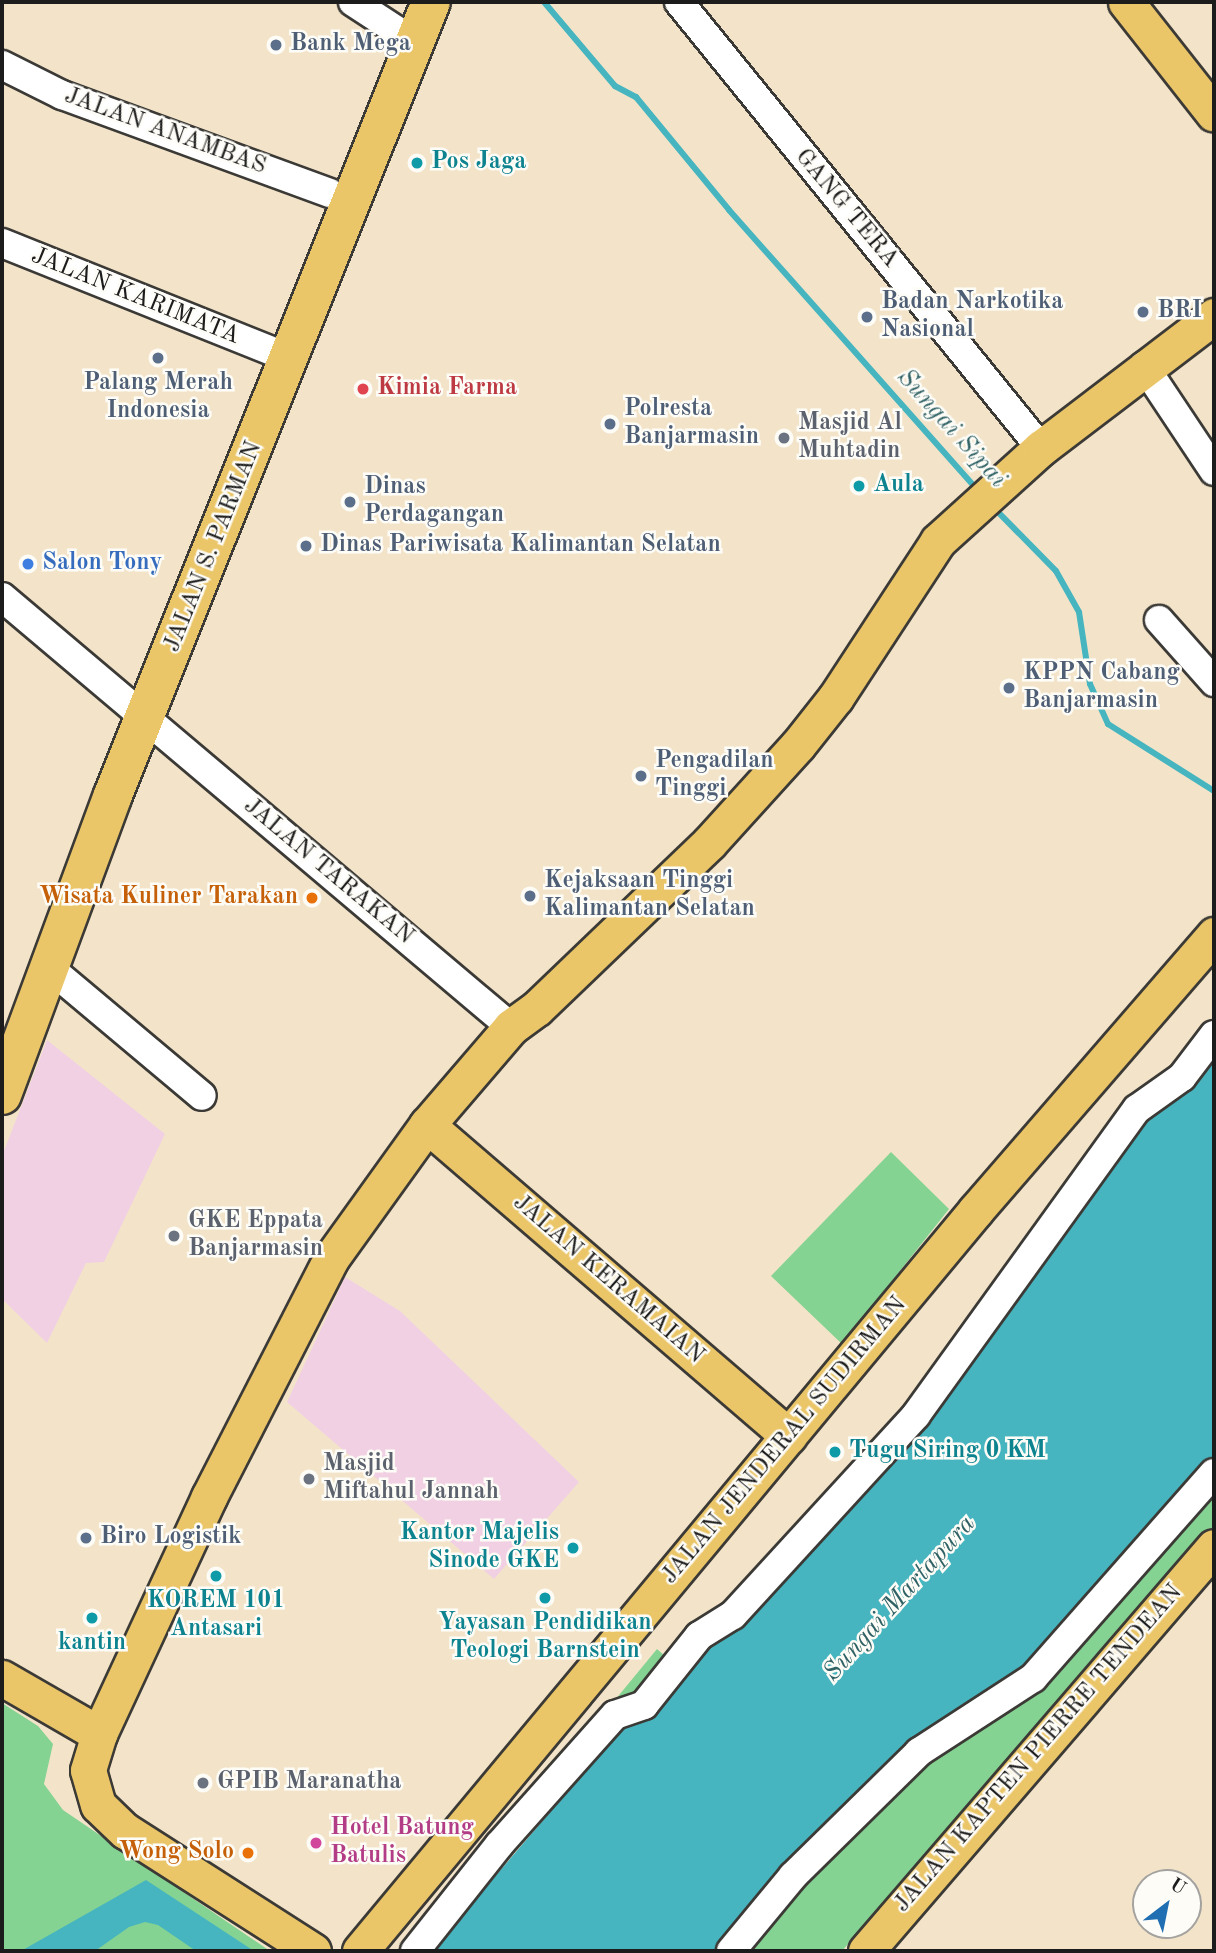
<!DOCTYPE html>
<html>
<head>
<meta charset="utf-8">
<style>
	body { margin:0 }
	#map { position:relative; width:1216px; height:1953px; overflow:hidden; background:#f3e4c9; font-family:"Old Standard TT",serif }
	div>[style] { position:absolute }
	.built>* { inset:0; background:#f1d0e3 }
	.green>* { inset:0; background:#85d392 }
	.water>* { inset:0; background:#46b5bf }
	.stream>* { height:6px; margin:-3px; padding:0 3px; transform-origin:3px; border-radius:3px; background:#46b5bf }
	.roads { filter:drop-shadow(2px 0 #3c3a36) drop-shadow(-2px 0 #3c3a36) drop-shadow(0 2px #3c3a36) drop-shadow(0 -2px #3c3a36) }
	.minor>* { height:28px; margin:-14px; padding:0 14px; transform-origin:14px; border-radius:14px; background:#fff }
	.major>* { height:35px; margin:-17.5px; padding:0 17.5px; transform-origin:17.5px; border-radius:17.5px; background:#ebc669 }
	.highway>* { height:38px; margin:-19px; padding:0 19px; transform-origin:19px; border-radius:19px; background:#ebc669 }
	.dots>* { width:19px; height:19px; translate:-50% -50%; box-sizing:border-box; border:4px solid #fdfcf7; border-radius:50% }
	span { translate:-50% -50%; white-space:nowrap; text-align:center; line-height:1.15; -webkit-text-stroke:5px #fdfcf7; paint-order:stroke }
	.service-label { font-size:24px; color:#4e5e75; font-weight:700 }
	.left { translate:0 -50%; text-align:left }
	.street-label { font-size:24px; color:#1c1c1c }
	.culture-label { font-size:24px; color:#0d838f; font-weight:700 }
	.right { translate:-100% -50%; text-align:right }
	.health-label { font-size:24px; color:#be3a42; font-weight:700 }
	.worship-label { font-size:24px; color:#5b616d; font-weight:700 }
	.shop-label { font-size:24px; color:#366cbe; font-weight:700 }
	.food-label { font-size:24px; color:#c56008; font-weight:700 }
	.hotel-label { font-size:24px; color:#b23c85; font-weight:700 }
	.water-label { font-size:26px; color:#2f6165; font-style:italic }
	.frame { position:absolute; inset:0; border:4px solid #1c1c1c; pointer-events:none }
	.north { position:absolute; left:1132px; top:1869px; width:70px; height:70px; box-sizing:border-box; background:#fdfcf7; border:2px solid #a3a29f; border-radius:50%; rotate:32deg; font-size:19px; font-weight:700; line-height:28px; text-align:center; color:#1c1c1c }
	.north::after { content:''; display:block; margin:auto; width:24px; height:32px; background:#1f6fb2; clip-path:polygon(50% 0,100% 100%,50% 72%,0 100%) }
</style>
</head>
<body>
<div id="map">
	<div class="built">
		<i style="clip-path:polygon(47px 1040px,165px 1134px,104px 1262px,86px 1263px,47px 1343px,2px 1299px,2px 1156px)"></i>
		<i style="clip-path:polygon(345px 1277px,400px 1311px,579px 1482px,494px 1579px,287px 1402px)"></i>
	</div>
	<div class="green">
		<i style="clip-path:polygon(891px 1152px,949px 1209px,842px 1344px,771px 1276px)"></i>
		<i style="clip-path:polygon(1214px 1479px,1214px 1526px,842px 1951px,742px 1951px,784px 1896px)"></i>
		<i style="clip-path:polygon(657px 1649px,665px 1656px,623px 1706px,615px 1700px)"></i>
		<i style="clip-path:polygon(2px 1703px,38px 1726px,53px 1744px,44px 1784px,63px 1810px,270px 1951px,2px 1951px)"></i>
	</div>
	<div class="water">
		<i style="clip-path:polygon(1214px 1048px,1214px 1458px,1086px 1606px,1023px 1674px,785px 1871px,714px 1951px,431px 1951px,625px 1725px,654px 1716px,709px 1646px,745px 1624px,865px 1480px,1144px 1119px)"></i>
		<i style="clip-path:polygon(146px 1880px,254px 1951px,196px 1951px,158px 1925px,145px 1922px,129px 1927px,95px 1951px,21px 1951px)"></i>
	</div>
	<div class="stream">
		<i style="left:544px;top:2px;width:110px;rotate:49.8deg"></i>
		<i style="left:615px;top:86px;width:24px;rotate:28deg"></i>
		<i style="left:636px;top:97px;width:146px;rotate:50.5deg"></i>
		<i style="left:729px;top:210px;width:375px;rotate:48.4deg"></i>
		<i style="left:992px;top:506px;width:91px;rotate:45.4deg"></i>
		<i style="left:1056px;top:571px;width:47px;rotate:60.7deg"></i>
		<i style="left:1079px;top:612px;width:73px;rotate:81.3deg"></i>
		<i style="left:1090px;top:684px;width:44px;rotate:65.8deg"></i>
		<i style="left:1108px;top:724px;width:125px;rotate:32.3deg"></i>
	</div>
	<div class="roads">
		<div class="minor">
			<i style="left:353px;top:2px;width:51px;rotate:33.1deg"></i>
			<i style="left:679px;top:2px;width:574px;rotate:50.94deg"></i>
			<i style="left:2px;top:65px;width:67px;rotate:26.6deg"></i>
			<i style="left:62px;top:95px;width:285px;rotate:20.1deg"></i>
			<i style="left:2px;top:243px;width:288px;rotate:21.8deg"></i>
			<i style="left:1144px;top:366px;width:126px;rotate:56.3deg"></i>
			<i style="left:2px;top:597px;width:666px;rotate:40.19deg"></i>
			<i style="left:1159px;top:620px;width:83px;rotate:48.4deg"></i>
			<i style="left:58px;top:948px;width:24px;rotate:102deg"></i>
			<i style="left:53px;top:971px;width:194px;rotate:40deg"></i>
			<i style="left:415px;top:1951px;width:135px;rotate:-51.6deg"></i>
			<i style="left:499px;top:1845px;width:174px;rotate:-48.3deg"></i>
			<i style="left:615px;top:1715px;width:31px;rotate:-19deg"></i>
			<i style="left:644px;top:1705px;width:88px;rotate:-51.4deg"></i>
			<i style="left:699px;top:1636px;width:40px;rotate:-32deg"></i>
			<i style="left:733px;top:1615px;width:271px;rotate:-47.5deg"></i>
			<i style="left:916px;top:1415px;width:377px;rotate:-54.2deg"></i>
			<i style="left:1137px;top:1109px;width:55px;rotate:-35.4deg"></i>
			<i style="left:1182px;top:1077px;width:53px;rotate:-52.7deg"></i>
			<i style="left:731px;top:1951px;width:97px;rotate:-50.4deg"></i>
			<i style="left:793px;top:1876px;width:177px;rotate:-44.5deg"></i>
			<i style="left:919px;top:1752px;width:136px;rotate:-33deg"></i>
			<i style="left:1033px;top:1678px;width:273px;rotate:-48.6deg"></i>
		</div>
		<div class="major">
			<i style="left:1126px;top:2px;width:142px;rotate:51.8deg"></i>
			<i style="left:427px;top:1125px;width:477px;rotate:40.7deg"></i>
			<i style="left:2px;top:1678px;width:112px;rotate:30deg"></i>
			<i style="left:313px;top:1951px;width:223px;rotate:-147.4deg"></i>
			<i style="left:125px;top:1831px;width:37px;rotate:-136deg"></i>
			<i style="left:98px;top:1805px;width:36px;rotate:-106deg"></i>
			<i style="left:88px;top:1770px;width:38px;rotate:-73deg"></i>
			<i style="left:99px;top:1734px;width:261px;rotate:-65.1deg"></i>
			<i style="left:209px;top:1497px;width:270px;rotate:-62.9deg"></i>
			<i style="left:332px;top:1257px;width:163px;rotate:-54.3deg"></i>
			<i style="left:427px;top:1125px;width:129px;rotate:-49.4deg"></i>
			<i style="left:511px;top:1027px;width:32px;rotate:-36deg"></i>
			<i style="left:537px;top:1008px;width:238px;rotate:-43.8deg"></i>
			<i style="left:709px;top:843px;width:132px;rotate:-47.8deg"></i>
			<i style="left:798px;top:745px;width:61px;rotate:-51.6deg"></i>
			<i style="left:836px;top:697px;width:186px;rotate:-56.8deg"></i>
			<i style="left:938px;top:541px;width:139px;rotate:-42.1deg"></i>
			<i style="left:1041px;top:448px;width:218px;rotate:-37.3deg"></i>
			<i style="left:360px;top:1951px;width:964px;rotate:-50.26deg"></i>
			<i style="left:976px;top:1210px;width:364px;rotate:-49.1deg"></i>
			<i style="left:866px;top:1951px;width:533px;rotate:-49.26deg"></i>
		</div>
		<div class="highway">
			<i style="left:2px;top:1095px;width:320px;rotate:-69.7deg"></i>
			<i style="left:113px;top:795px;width:854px;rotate:-68.15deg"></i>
		</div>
	</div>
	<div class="dots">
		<i style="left:276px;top:45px;background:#5c6f8a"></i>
		<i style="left:417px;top:163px;background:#0f9aa8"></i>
		<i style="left:1143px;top:312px;background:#5c6f8a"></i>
		<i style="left:867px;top:317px;background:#5c6f8a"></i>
		<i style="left:158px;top:358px;background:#5c6f8a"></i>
		<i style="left:363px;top:389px;background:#e0444e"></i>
		<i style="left:610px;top:424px;background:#5c6f8a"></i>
		<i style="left:784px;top:438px;background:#6b7280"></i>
		<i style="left:859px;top:486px;background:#0f9aa8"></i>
		<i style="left:350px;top:502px;background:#5c6f8a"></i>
		<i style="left:306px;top:546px;background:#5c6f8a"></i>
		<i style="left:28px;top:564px;background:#3f7fe0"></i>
		<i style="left:1009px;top:688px;background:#5c6f8a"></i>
		<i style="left:641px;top:776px;background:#5c6f8a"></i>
		<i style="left:530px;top:896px;background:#5c6f8a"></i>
		<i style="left:312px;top:898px;background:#e8710a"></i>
		<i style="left:174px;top:1236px;background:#6b7280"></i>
		<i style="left:835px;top:1452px;background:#0f9aa8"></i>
		<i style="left:309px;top:1479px;background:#6b7280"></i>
		<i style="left:86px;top:1538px;background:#5c6f8a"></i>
		<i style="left:573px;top:1548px;background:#0f9aa8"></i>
		<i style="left:216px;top:1576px;background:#0f9aa8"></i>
		<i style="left:545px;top:1598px;background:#0f9aa8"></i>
		<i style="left:92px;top:1618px;background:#0f9aa8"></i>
		<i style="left:203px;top:1783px;background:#6b7280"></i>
		<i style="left:316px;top:1843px;background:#d1479c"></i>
		<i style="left:248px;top:1853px;background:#e8710a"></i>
	</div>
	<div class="service-label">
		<span class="left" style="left:290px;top:45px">Bank Mega</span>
		<span class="left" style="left:881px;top:317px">Badan Narkotika<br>Nasional</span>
		<span class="left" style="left:1157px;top:312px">BRI</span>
		<span style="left:158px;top:398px">Palang Merah<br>Indonesia</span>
		<span class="left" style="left:624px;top:424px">Polresta<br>Banjarmasin</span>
		<span class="left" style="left:364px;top:502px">Dinas<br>Perdagangan</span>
		<span class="left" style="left:320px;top:546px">Dinas Pariwisata Kalimantan Selatan</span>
		<span class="left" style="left:1023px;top:688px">KPPN Cabang<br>Banjarmasin</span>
		<span class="left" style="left:655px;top:776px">Pengadilan<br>Tinggi</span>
		<span class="left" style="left:544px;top:896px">Kejaksaan Tinggi<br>Kalimantan Selatan</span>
		<span class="left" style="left:100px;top:1538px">Biro Logistik</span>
	</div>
	<div class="street-label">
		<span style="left:165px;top:132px;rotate:20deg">JALAN ANAMBAS</span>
		<span style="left:846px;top:209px;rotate:50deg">GANG TERA</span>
		<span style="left:135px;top:297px;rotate:22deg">JALAN KARIMATA</span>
		<span style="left:214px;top:547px;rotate:-68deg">JALAN S. PARMAN</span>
		<span style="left:328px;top:872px;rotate:40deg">JALAN TARAKAN</span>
		<span style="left:608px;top:1280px;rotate:41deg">JALAN KERAMAIAN</span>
		<span style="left:785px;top:1441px;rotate:-50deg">JALAN JENDERAL SUDIRMAN</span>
		<span style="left:1039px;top:1749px;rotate:-49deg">JALAN KAPTEN PIERRE TENDEAN</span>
	</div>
	<div class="culture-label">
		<span class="left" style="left:431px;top:163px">Pos Jaga</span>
		<span class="left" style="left:873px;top:486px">Aula</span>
		<span class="left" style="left:849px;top:1452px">Tugu Siring 0 KM</span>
		<span class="right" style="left:559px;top:1548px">Kantor Majelis<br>Sinode GKE</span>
		<span style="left:216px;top:1616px">KOREM 101<br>Antasari</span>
		<span style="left:545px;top:1638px">Yayasan Pendidikan<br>Teologi Barnstein</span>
		<span style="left:92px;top:1644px">kantin</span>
	</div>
	<div class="health-label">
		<span class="left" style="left:377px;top:389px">Kimia Farma</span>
	</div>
	<div class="worship-label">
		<span class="left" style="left:798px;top:438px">Masjid Al<br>Muhtadin</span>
		<span class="left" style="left:188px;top:1236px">GKE Eppata<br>Banjarmasin</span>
		<span class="left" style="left:323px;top:1479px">Masjid<br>Miftahul Jannah</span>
		<span class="left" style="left:217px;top:1783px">GPIB Maranatha</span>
	</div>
	<div class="shop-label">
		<span class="left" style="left:42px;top:564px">Salon Tony</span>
	</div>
	<div class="food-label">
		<span class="right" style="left:298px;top:898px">Wisata Kuliner Tarakan</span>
		<span class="right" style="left:234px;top:1853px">Wong Solo</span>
	</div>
	<div class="hotel-label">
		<span class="left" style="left:330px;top:1843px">Hotel Batung<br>Batulis</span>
	</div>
	<div class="water-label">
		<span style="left:951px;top:429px;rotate:48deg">Sungai Sipai</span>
		<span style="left:900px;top:1599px;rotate:-48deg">Sungai Martapura</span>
	</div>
	<div class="frame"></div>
	<div class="north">U</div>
</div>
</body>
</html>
